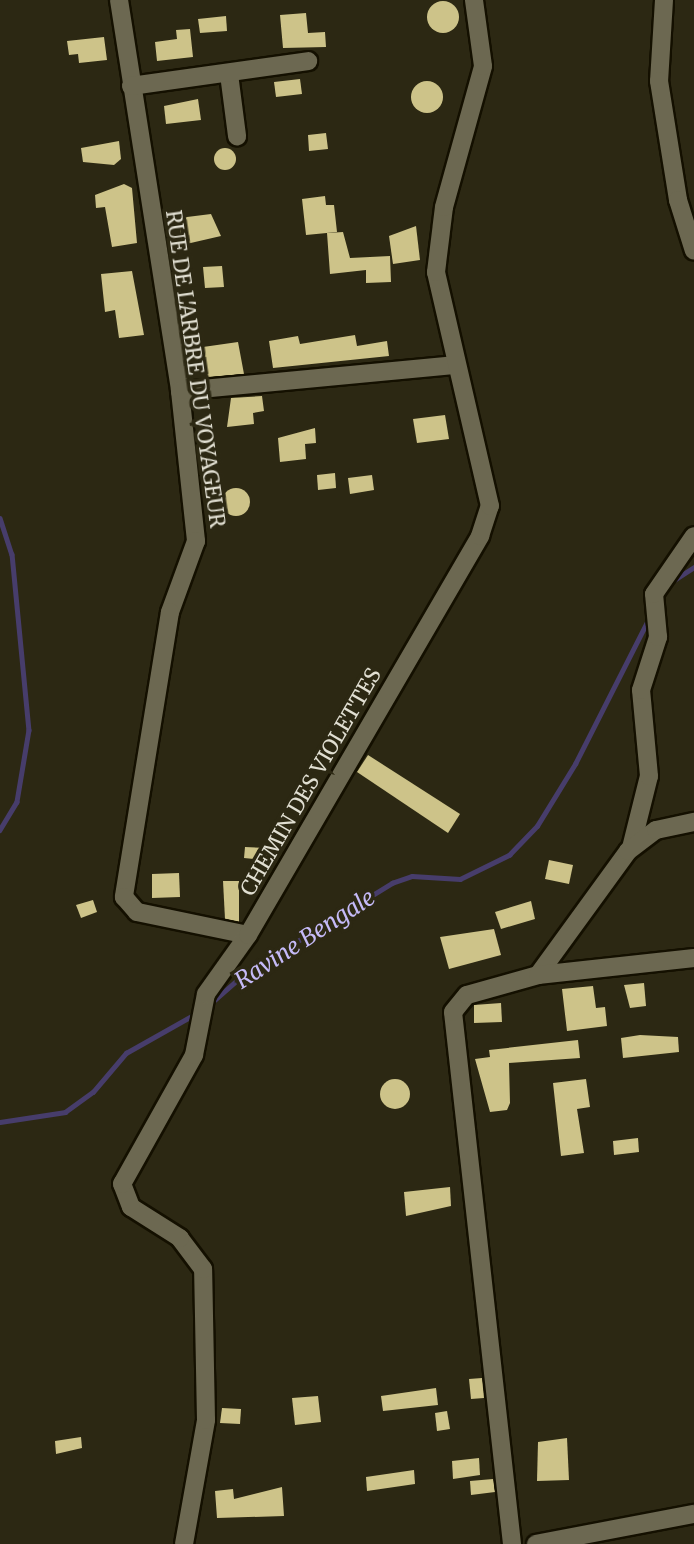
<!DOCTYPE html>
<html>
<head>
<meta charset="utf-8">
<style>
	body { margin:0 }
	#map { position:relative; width:694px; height:1544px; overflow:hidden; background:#2c2813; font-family:Merriweather,serif }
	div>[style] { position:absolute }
	.stream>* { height:4.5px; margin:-2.25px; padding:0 2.25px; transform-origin:2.25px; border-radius:2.25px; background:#473d6b }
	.building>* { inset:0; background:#cdc389 }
	.round { border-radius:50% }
	.roads { filter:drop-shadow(2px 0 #141000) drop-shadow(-2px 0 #141000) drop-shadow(0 2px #141000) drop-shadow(0 -2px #141000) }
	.minor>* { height:18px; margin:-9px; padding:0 9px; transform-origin:9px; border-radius:9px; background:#6c6851 }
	span { translate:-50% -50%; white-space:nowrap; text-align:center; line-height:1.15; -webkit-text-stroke:7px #2c2813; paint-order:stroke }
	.street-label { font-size:21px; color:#e1dfd2 }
	.water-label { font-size:23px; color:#c5baf7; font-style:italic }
</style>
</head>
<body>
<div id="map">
	<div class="stream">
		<i style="left:0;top:518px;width:38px;rotate:72deg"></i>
		<i style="left:12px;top:554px;width:177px;rotate:84.5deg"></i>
		<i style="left:29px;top:730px;width:73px;rotate:99.5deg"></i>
		<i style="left:17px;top:802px;width:33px;rotate:121deg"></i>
		<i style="left:668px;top:584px;width:31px;rotate:-33deg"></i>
		<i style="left:210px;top:1004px;width:45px;rotate:-41.4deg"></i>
		<i style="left:244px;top:974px;width:174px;rotate:-31.6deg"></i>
		<i style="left:392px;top:883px;width:21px;rotate:-19deg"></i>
		<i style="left:412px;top:876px;width:48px;rotate:3.6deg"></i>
		<i style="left:460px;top:879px;width:55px;rotate:-26.1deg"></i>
		<i style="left:509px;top:855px;width:40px;rotate:-46deg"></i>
		<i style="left:537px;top:826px;width:73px;rotate:-58.5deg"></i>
		<i style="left:575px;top:764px;width:164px;rotate:-63.1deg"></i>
		<i style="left:0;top:1122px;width:66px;rotate:-8.7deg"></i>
		<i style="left:65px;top:1112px;width:34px;rotate:-36deg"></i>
		<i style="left:93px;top:1092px;width:51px;rotate:-49.8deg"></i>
		<i style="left:126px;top:1053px;width:81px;rotate:-29.4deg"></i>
	</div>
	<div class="building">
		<i class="round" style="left:427px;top:1px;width:32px;height:32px"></i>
		<i style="clip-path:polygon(306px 13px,308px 33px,325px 32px,326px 47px,283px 48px,280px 15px)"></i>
		<i style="clip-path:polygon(226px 16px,227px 31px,200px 33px,198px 19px)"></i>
		<i style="clip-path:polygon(190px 29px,193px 57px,157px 61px,155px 42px,177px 39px,176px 30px)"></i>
		<i style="clip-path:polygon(104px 37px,107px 60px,79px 63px,78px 54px,69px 55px,67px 41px)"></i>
		<i style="clip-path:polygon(300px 79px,302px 94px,276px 97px,274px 82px)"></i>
		<i class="round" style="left:411px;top:81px;width:32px;height:32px"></i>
		<i style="clip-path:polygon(198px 99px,201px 120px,166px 124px,164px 106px)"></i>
		<i style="clip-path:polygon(326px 133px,328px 149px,309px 151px,308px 135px)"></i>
		<i style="clip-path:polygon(119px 141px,121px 159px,114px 165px,83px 162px,81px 148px)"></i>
		<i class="round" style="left:214px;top:148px;width:22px;height:22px"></i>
		<i style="clip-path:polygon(124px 184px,132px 188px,137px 243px,112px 247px,105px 207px,96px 208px,95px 195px)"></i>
		<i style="clip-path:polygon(325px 196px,326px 205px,334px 205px,337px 232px,306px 235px,302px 199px)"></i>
		<i style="clip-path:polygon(211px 214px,221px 236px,182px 245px,179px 218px)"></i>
		<i style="clip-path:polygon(416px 226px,420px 260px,393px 264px,389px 236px)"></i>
		<i style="clip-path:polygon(343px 232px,350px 258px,390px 256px,391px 282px,366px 283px,366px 270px,330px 274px,327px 233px)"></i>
		<i style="clip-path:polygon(222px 266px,224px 287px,205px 288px,203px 267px)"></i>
		<i style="clip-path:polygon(132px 271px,144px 335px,119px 338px,115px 310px,105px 312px,101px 274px)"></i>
		<i style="clip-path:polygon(355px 335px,357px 346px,387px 341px,389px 356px,273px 368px,269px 341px,298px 336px,300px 344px)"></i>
		<i style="clip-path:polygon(238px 342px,244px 374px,208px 377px,203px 347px)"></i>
		<i style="clip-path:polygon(262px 396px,264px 411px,253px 413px,254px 424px,227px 427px,231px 398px)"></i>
		<i style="clip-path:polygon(445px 415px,449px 439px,417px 443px,413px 419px)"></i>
		<i style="clip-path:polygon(315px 428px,316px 443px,305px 444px,306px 459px,280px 462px,278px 438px)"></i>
		<i style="clip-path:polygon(335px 473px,336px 488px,318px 490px,317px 475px)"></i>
		<i style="clip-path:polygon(372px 475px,374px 490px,350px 494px,348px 478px)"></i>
		<i class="round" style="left:222px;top:488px;width:28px;height:28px"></i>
		<i style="clip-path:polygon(368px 755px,460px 814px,448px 833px,357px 772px)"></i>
		<i style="clip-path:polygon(245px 847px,268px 848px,265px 877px,252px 877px,254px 859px,244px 858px)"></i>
		<i style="clip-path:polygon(549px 860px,573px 865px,569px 884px,545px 879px)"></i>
		<i style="clip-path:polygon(179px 873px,180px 897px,152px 898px,152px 874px)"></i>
		<i style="clip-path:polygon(223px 881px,239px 881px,239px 922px,225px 919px)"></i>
		<i style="clip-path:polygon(93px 900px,97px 912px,81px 918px,76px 905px)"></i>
		<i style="clip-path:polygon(531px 901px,535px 919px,501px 929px,495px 912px)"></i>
		<i style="clip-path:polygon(494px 929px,501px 955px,449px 969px,440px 937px)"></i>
		<i style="clip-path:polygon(644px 983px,646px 1006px,630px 1008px,624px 985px)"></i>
		<i style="clip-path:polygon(593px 986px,596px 1008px,605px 1007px,607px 1026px,567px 1031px,562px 989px)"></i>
		<i style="clip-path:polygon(501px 1003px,502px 1022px,474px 1023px,474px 1005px)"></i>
		<i style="clip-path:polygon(640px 1035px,678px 1037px,679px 1052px,623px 1058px,621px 1038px)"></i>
		<i style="clip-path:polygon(578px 1040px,580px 1058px,509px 1063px,510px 1103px,507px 1110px,490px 1112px,475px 1059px,490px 1057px,489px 1050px)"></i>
		<i style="clip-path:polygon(586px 1079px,590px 1107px,577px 1109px,584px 1153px,561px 1156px,553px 1083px)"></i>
		<i class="round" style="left:380px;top:1079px;width:30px;height:30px"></i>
		<i style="clip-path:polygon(638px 1138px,639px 1152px,614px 1155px,613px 1141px)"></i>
		<i style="clip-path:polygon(450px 1187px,451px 1206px,406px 1216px,404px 1192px)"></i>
		<i style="clip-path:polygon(482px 1378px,484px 1398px,471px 1399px,469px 1379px)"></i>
		<i style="clip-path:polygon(436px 1388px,438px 1405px,383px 1411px,381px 1396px)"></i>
		<i style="clip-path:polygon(318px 1396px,321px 1422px,295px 1425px,292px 1398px)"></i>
		<i style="clip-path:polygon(222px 1408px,241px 1409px,240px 1424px,220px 1423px)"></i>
		<i style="clip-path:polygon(447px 1411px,450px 1429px,437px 1431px,435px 1413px)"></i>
		<i style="clip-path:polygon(81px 1437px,82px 1448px,56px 1454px,55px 1441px)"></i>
		<i style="clip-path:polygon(567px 1438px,569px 1480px,537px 1481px,538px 1442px)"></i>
		<i style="clip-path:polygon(479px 1458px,480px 1475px,453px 1479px,452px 1461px)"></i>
		<i style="clip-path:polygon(414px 1470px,415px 1484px,367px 1491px,366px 1477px)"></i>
		<i style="clip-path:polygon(493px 1479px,495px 1492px,471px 1495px,470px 1481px)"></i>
		<i style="clip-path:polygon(282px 1487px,284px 1516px,217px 1518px,215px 1491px,233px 1489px,234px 1499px)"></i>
	</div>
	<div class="roads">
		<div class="minor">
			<i style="left:119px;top:0;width:396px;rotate:81.1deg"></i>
			<i style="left:180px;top:391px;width:151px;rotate:83.9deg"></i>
			<i style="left:196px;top:541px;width:76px;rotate:110.1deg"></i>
			<i style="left:170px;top:612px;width:289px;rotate:99.2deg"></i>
			<i style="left:124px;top:897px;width:20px;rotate:49deg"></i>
			<i style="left:137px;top:912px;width:113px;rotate:11.7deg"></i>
			<i style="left:664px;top:0;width:81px;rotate:93.5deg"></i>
			<i style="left:659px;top:81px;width:121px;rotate:80.9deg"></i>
			<i style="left:678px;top:200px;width:53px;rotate:72.6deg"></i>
			<i style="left:229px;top:74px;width:63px;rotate:82.6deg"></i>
			<i style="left:131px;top:86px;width:179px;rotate:-8deg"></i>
			<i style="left:180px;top:391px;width:274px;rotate:-5.4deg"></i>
			<i style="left:631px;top:848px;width:74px;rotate:-76deg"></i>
			<i style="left:649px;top:776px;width:86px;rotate:-95.3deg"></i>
			<i style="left:641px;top:690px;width:56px;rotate:-72.2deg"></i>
			<i style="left:658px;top:637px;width:43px;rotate:-95.3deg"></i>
			<i style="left:654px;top:594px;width:70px;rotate:-55.4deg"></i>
			<i style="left:538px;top:975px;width:153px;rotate:-54deg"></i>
			<i style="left:628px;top:851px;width:35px;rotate:-37deg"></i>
			<i style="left:656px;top:830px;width:39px;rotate:-12deg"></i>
			<i style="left:184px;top:1544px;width:126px;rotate:-79.9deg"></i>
			<i style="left:206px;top:1420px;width:151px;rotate:-91.1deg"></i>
			<i style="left:203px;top:1269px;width:39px;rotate:-127deg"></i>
			<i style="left:180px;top:1238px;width:58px;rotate:-147.7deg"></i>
			<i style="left:131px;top:1207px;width:25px;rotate:-111deg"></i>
			<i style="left:122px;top:1184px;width:148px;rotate:-60.8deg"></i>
			<i style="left:194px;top:1055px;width:62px;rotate:-78.9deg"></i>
			<i style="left:206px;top:994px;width:72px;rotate:-54.6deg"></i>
			<i style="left:248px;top:935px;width:462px;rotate:-59.8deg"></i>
			<i style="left:480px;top:536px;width:32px;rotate:-72deg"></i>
			<i style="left:490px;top:506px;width:240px;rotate:-103deg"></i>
			<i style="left:436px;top:272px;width:65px;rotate:-83deg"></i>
			<i style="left:444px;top:207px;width:146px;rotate:-74.5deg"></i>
			<i style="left:483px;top:66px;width:67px;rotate:-97.8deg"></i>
			<i style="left:512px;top:1544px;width:535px;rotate:-96.33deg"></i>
			<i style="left:453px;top:1012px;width:22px;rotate:-51deg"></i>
			<i style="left:467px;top:995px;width:74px;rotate:-15.7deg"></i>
			<i style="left:538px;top:975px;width:157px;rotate:-6.2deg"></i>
			<i style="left:536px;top:1544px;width:161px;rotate:-10.8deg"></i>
		</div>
	</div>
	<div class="street-label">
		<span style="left:195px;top:369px;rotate:82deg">RUE DE L'ARBRE DU VOYAGEUR</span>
		<span style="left:311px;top:782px;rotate:-60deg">CHEMIN DES VIOLETTES</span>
	</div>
	<div class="water-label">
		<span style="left:305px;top:939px;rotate:-33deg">Ravine Bengale</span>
	</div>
</div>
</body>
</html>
